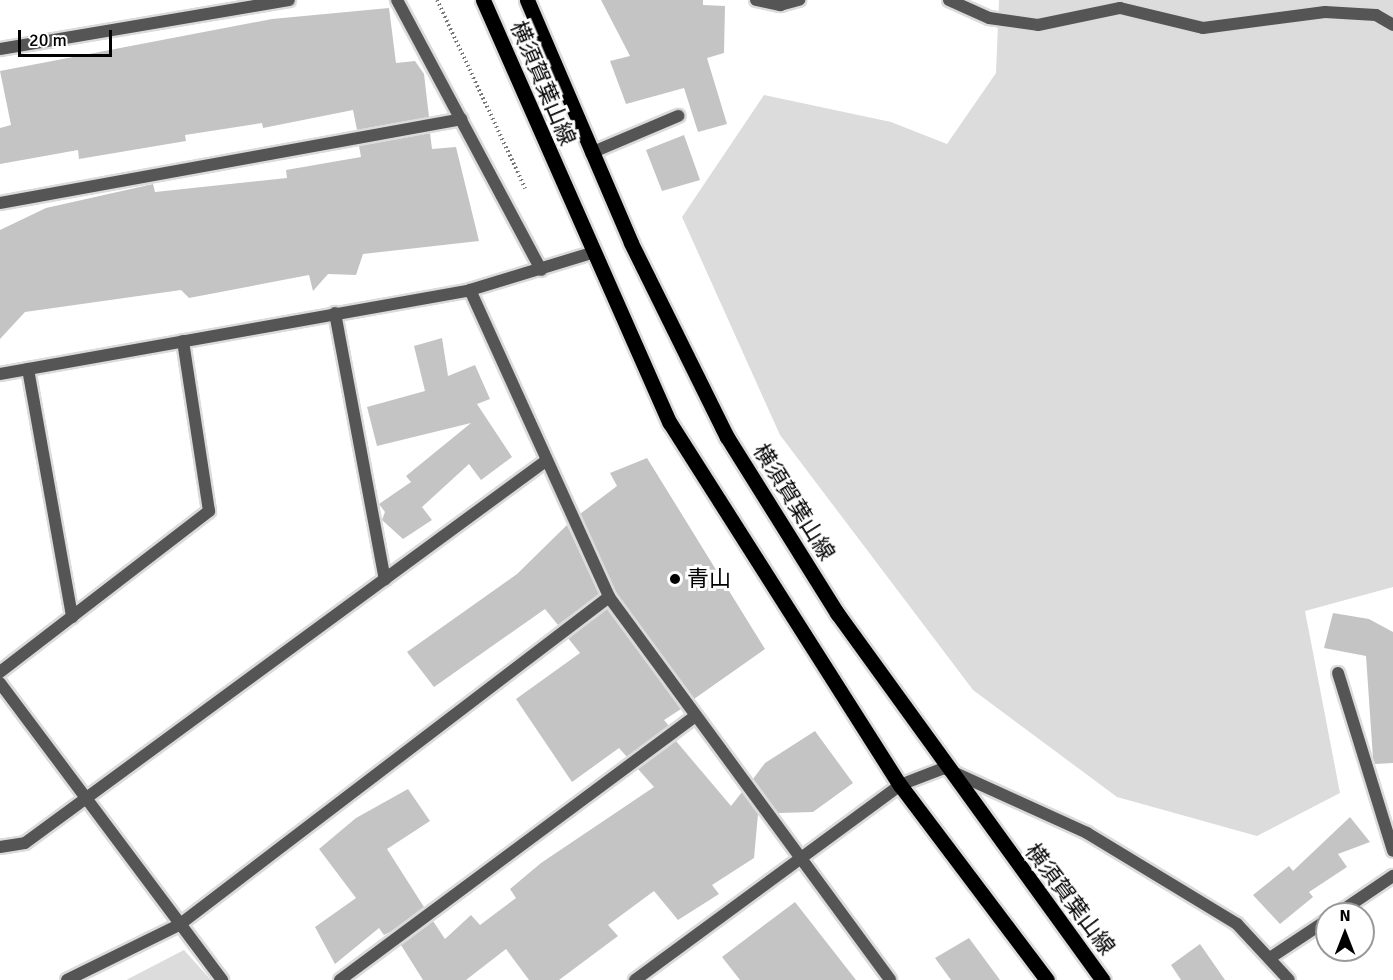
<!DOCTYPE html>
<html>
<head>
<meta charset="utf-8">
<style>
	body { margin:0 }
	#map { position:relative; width:1393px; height:980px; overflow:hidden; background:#fff; font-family:Signika,"Noto Sans JP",sans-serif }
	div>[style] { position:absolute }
	.green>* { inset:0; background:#dcdcdc }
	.building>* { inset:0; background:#c4c4c4 }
	.path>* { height:4px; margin-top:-2px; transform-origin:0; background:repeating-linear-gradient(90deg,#777 0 1.5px,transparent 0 4.5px) }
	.roads { filter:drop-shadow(2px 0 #dbdbdb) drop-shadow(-2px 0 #dbdbdb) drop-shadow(0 2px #dbdbdb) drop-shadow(0 -2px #dbdbdb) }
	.minor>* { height:12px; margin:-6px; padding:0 6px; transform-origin:6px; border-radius:6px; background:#555 }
	.primary>* { height:15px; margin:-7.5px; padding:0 7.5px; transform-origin:7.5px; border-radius:7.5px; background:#000 }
	.dots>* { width:16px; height:16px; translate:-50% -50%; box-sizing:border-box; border:3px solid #fff; border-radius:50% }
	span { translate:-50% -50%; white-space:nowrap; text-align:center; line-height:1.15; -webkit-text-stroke:6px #fff; paint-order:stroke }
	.street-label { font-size:22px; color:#000 }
	.poi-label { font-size:22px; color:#000 }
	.left { translate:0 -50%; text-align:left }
	.north { position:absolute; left:1315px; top:902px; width:60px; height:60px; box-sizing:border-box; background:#fff; border:2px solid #999; border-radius:50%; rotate:0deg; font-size:16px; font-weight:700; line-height:24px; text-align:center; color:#000 }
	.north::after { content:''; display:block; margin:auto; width:21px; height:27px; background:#000; clip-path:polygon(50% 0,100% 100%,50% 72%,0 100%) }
	.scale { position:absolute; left:18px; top:30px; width:94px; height:27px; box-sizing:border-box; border:3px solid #000; border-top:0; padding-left:8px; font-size:18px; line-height:21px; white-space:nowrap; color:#000; -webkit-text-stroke:4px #fff; paint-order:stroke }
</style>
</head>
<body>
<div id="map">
	<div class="green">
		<i style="clip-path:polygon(999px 0,1393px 0,1393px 587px,1305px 611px,1340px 793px,1257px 836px,1117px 797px,973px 690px,780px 435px,682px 217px,764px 95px,891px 122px,947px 144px,996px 73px)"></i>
		<i style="clip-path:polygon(184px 950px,211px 980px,127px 980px,128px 979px)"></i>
	</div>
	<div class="building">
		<i style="clip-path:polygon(601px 0,703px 0,703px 5px,725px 6px,724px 53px,707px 58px,727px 124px,698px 132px,684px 88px,626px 104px,610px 61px,630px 56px)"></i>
		<i style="clip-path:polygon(389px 8px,396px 63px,415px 61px,424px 74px,429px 117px,357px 130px,353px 110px,263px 128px,262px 123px,185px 135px,186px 141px,79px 159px,78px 150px,0 164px,0 128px,11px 125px,0 71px,272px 19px)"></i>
		<i style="clip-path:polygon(430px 133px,432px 149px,456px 147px,479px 241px,363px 254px,356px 275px,328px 274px,313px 291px,309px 275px,189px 298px,181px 290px,25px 312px,0 339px,0 230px,46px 208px,153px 184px,155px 192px,287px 178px,286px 170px,361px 157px,359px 146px)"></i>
		<i style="clip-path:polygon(684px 135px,700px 180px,662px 191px,646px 150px)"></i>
		<i style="clip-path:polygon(442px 338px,448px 376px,475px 365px,490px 399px,477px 404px,512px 457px,481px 480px,469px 464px,422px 507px,432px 520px,403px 539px,382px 520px,385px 512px,379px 504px,411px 482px,406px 476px,471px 423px,377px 446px,367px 407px,425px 391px,414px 346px)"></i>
		<i style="clip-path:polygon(647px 458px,765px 649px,694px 699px,616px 593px,580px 514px,617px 486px,610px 473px)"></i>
		<i style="clip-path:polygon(567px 525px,599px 594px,558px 625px,545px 609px,434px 687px,407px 652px,517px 574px)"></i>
		<i style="clip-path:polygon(607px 609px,681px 709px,664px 720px,669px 726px,627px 757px,619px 748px,572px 782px,516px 699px,580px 653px,568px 638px)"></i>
		<i style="clip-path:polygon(1333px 613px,1369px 619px,1393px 632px,1393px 763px,1375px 764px,1373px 758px,1366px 656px,1324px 648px)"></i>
		<i style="clip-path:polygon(815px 731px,853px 783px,813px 812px,778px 813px,753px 779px,765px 763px)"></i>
		<i style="clip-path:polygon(676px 741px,731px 806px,742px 792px,758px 814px,754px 858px,712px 885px,719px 894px,678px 920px,654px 891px,608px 925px,618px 936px,559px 980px,529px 980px,506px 949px,466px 980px,423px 980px,401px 945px,433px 921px,445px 939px,471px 915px,480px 925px,516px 898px,510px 889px,541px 863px,654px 787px,638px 769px)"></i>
		<i style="clip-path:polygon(408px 789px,430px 821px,387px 849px,424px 907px,392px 931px,384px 935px,379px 928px,335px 964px,315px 927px,356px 898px,319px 849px,356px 818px)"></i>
		<i style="clip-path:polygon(1350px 817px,1370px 842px,1338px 854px,1347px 867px,1309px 892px,1313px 897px,1280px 924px,1253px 895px,1289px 866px,1293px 871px)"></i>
		<i style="clip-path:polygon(795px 902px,856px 980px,740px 980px,722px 957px)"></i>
		<i style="clip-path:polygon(969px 938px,1000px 980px,951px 980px,935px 958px)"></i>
		<i style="clip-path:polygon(1200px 944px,1225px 980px,1181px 980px,1171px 965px)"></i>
	</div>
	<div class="path">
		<i style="left:437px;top:0;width:208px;rotate:64.9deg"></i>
	</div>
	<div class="roads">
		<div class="minor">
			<i style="left:397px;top:0;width:306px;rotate:61.9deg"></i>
			<i style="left:756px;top:0;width:25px;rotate:12deg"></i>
			<i style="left:780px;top:5px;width:20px;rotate:-15deg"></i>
			<i style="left:949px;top:0;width:44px;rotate:24.2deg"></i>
			<i style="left:989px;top:18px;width:49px;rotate:8.1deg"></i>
			<i style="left:1038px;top:25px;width:84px;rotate:-11.7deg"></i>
			<i style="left:1120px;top:8px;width:85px;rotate:13.5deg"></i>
			<i style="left:1203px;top:28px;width:123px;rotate:-7.5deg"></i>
			<i style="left:1325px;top:12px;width:51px;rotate:3.4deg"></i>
			<i style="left:1376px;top:15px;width:20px;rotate:30deg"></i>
			<i style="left:0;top:49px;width:293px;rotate:-9.6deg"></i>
			<i style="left:591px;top:153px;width:95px;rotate:-23deg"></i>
			<i style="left:0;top:203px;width:469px;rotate:-10.3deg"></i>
			<i style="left:470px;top:290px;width:337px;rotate:65.6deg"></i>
			<i style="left:609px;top:597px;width:475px;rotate:53.7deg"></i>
			<i style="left:335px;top:313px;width:271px;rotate:79.4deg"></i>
			<i style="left:28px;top:369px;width:252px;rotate:79.9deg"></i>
			<i style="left:0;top:374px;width:477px;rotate:-10.1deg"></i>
			<i style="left:470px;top:290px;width:127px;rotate:-16.9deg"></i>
			<i style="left:0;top:672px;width:264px;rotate:-37.6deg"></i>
			<i style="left:209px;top:511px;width:172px;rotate:-98.7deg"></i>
			<i style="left:1338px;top:673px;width:186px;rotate:72.8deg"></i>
			<i style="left:0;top:683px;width:371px;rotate:53.2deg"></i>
			<i style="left:0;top:847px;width:25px;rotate:-9deg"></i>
			<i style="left:25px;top:843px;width:647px;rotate:-36.27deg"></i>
			<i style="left:1337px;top:914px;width:68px;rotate:-34.2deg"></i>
			<i style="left:1270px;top:958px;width:69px;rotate:-33.7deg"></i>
			<i style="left:67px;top:980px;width:125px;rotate:-26.2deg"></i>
			<i style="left:179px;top:925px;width:541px;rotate:-37.34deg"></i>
			<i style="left:340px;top:980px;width:440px;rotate:-36.6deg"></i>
			<i style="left:635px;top:980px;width:329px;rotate:-36.3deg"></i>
			<i style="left:900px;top:785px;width:47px;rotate:-21.1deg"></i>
			<i style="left:944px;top:768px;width:157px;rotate:24.4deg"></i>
			<i style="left:1087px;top:833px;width:175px;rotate:31.2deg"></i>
			<i style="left:1237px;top:924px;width:76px;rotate:47.1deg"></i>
		</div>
		<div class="primary">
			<i style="left:483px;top:0;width:462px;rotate:66.2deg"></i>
			<i style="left:670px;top:423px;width:429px;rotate:57.6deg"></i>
			<i style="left:900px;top:785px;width:244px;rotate:53deg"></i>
			<i style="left:527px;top:0;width:264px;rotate:66.8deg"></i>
			<i style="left:631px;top:243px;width:216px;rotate:63.7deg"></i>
			<i style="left:727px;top:437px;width:208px;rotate:58deg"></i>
			<i style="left:837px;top:613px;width:453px;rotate:54.1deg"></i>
		</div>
	</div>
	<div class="dots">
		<i style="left:675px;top:579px;background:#000"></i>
	</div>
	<div class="street-label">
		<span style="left:543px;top:83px;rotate:67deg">横須賀葉山線</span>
		<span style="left:794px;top:502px;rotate:58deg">横須賀葉山線</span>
		<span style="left:1070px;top:899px;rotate:53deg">横須賀葉山線</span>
	</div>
	<div class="poi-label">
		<span class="left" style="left:687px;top:579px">青山</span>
	</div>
	<div class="north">N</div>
	<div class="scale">20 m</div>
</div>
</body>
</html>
